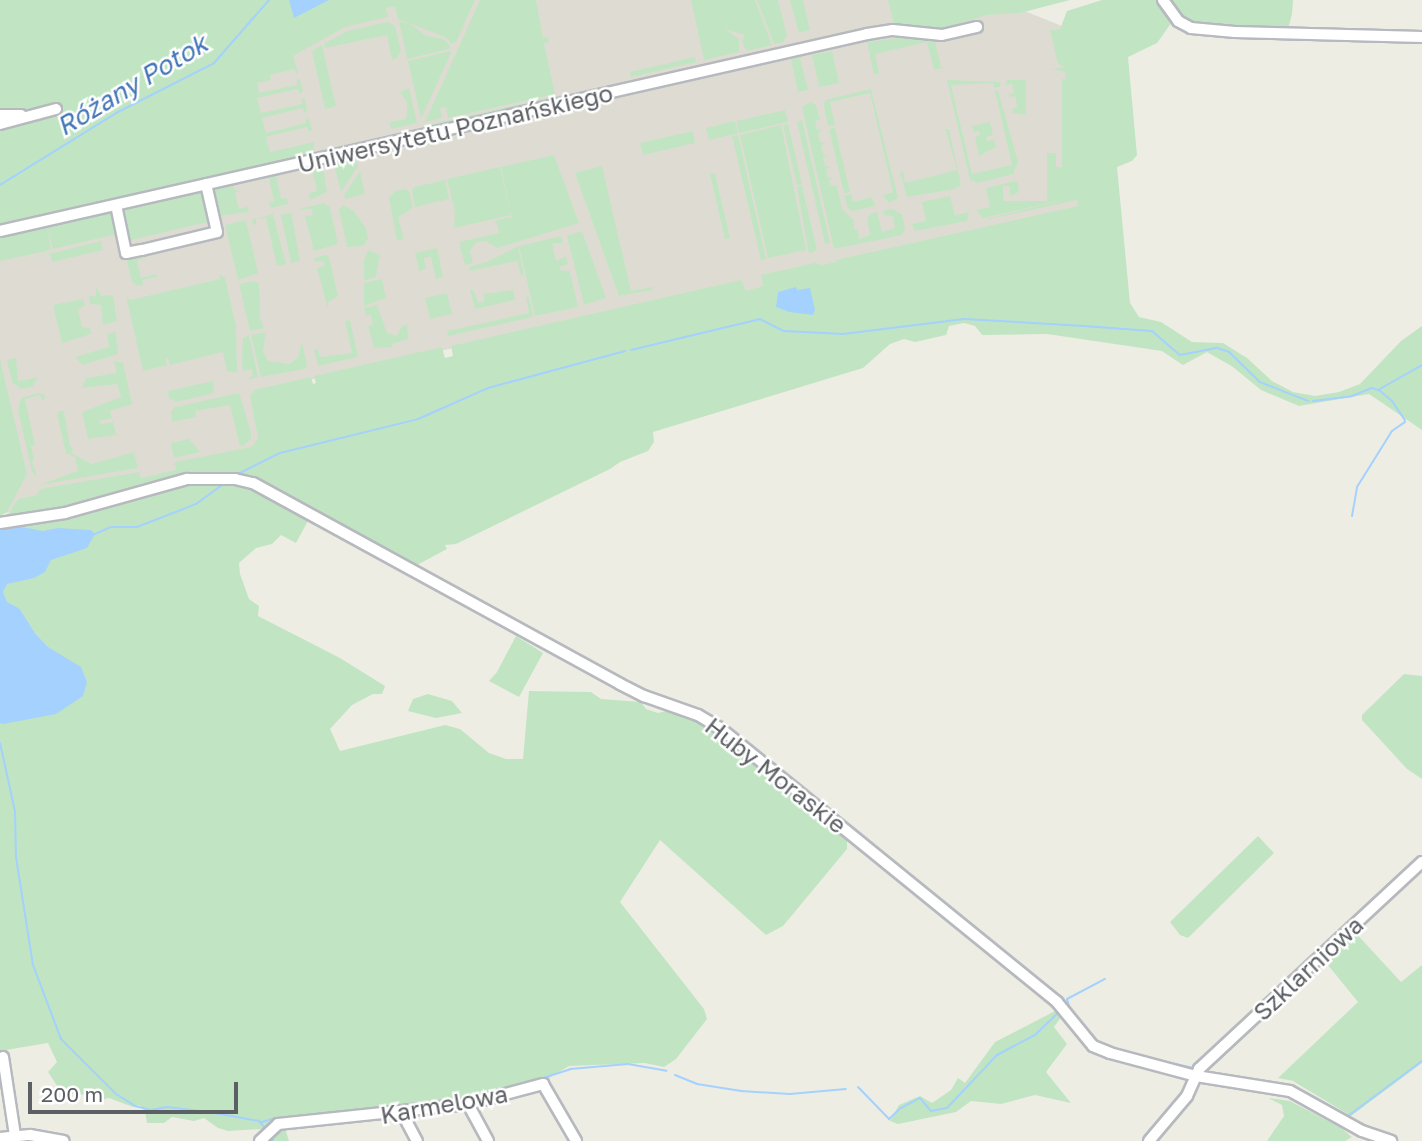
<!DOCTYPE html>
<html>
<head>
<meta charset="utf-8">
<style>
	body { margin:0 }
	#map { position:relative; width:1422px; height:1141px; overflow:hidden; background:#eeede4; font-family:"Golos Text",sans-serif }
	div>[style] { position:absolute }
	.education>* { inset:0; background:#dedcd2 }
	.green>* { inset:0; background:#c1e5c3 }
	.water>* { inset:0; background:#a4d1fd }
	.stream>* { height:2px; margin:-1px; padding:0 1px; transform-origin:1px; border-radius:1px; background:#a4d1fd }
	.roads { filter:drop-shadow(2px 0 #b6b9be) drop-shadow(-2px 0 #b6b9be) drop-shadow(0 2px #b6b9be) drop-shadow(0 -2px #b6b9be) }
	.minor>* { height:10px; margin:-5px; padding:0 5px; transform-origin:5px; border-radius:5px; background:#fff }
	span { translate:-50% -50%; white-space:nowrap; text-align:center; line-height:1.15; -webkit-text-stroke:5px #fff; paint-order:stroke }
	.street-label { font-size:24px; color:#5c5f64 }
	.water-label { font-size:26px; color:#4475b8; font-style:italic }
	.scale { position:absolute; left:28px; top:1082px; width:210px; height:32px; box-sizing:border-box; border:4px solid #5c5f64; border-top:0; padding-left:9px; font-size:21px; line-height:24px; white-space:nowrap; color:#5c5f64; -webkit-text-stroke:5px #fff; paint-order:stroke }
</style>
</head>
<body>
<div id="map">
	<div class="education">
		<i style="clip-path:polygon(280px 0,932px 0,1015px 7px,1067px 28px,1088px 276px,589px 318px,255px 392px,265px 445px,148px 486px,0 514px,0 219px)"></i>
	</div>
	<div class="green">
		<i style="clip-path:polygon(0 0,475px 0,456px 42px,452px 44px,445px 37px,398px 19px,395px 6px,386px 8px,388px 17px,345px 27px,293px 56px,298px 72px,296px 74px,294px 69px,270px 75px,271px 80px,257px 83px,259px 93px,297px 85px,297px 79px,300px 80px,303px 91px,300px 94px,298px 89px,257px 98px,261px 113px,302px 104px,301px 99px,305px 99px,307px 111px,304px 113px,303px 108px,262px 118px,266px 133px,306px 123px,306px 118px,309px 119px,312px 130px,309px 132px,307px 127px,266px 137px,270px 152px,314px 142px,313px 157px,65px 213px,64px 211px,0 228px)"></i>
		<i style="clip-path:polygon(480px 0,536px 0,543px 38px,548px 37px,549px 42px,544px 44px,555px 94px,448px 118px,446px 107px,440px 108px,442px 118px,425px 122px)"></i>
		<i style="clip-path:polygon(691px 0,755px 0,772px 45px,747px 51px,742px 42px,745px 35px,725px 29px,739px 39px,739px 52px,704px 60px)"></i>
		<i style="clip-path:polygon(757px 0,778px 0,787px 36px,783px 42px,774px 44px)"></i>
		<i style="clip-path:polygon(790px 0,803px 0,810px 30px,799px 33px)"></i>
		<i style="clip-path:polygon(888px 0,1070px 0,1020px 13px,987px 15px,929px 32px,899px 28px,894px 24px)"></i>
		<i style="clip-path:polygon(1102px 0,1159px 0,1172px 22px,1157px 43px,1128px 57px,1137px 155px,1132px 161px,1117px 167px,1130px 303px,1139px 317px,1161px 322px,1192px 342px,1223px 343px,1247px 358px,1272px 381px,1293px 392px,1315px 396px,1339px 392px,1360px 384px,1401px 341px,1422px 326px,1422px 430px,1369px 394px,1299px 406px,1261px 390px,1233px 367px,1207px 352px,1183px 365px,1162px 351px,1047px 334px,982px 335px,975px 326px,964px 323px,949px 326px,946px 335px,915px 342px,904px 339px,890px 344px,863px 368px,653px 432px,654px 442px,648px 451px,620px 462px,610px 469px,456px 544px,445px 545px,447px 549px,415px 566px,310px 517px,296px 543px,281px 535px,272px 544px,256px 548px,239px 563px,240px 574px,249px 599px,259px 606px,258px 616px,340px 658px,385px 686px,382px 694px,373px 694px,352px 705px,330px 729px,340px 751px,445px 725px,460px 729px,489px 753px,506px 759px,523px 759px,529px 691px,591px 692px,601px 699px,641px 702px,646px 709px,658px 713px,676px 709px,692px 712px,705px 726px,718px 726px,847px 831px,847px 849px,783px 926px,766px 935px,660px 840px,620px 902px,704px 1009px,707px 1019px,676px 1059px,664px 1067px,645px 1063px,569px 1066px,542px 1082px,487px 1097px,283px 1122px,289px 1141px,265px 1141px,261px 1129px,228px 1131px,218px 1128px,204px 1118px,194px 1121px,172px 1117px,164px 1123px,147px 1123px,145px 1111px,139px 1105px,133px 1107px,109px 1098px,97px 1101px,86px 1095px,62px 1093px,48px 1072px,57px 1062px,48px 1043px,0 1051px,0 698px,48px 647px,35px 633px,20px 609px,0 601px,0 518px,9px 513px,18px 499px,37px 495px,40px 489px,139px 472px,141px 478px,176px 470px,175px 462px,251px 447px,258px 438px,250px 396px,254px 390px,311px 377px,313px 384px,316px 383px,314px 376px,442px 347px,445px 358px,453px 356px,451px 346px,741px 280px,746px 291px,763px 286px,761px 275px,815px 263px,822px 265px,836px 262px,836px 260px,1078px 206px,1077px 200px,989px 219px,985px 219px,1077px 197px,982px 218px,976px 210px,990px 207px,986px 188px,1014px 181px,1018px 183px,1019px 192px,1010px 196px,1010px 186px,1003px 186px,1003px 201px,1047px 201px,1047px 153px,1056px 153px,1056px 167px,1062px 167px,1062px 79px,1066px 79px,1065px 72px,1052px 69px,1065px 67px,1058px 64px,1050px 30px,1060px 29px,1067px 11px)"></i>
		<i style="clip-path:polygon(1167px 0,1293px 0,1292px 14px,1288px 29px,1194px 24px,1178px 17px)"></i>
		<i style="clip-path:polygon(399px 21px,410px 24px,427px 36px,444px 39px,450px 46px,449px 49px,407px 59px)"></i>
		<i style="clip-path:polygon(388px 22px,395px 26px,401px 51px,397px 58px,392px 60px,387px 35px,325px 48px,324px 44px,347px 31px)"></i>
		<i style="clip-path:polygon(899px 38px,935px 41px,941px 67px,946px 67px,934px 70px,927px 42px,875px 54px,879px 73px,874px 75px,867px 42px)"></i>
		<i style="clip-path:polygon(322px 45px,336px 106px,325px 109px,312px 51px)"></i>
		<i style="clip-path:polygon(450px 51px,451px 53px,421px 119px,408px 61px)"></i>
		<i style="clip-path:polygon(832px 51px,839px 83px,819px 87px,812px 55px)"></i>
		<i style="clip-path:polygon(805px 56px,800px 59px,808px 90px,798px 92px,791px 59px)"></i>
		<i style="clip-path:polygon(695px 57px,696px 62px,631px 77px,630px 72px)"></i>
		<i style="clip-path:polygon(947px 80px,999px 82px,1001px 86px,994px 88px,993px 83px,951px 85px,972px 174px,1012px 165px,995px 91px,998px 90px,1018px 162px,1013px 174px,978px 183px,970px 180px)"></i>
		<i style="clip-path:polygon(1007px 80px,1026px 80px,1026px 115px,1013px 113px,1012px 109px,1017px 107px,1015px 96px,1009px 97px,1009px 94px,1014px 93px,1012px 84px,1006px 85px)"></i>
		<i style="clip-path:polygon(409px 88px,417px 123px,391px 129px,390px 122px,405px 119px,407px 115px,407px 102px,400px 92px)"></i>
		<i style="clip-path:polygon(871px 89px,898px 198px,889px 203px,883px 195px,893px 192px,870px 93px,830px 102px,835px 125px,828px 126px,824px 106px,825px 100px)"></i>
		<i style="clip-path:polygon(561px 95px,560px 99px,424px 132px,423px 126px)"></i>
		<i style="clip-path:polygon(811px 102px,816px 105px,820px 120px,815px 121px,817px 130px,822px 129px,818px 133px,820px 142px,826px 144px,821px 145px,823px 154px,828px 156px,823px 157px,825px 166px,831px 167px,826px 169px,828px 178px,833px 177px,829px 181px,830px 185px,837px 186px,842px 209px,854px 220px,854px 230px,857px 229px,859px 239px,870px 235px,867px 218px,870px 214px,877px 212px,882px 232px,895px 228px,893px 216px,884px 215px,883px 211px,892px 209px,902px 214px,905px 228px,902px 235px,834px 249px,802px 107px)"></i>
		<i style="clip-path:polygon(785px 110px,788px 122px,739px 133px,737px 121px)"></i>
		<i style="clip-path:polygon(802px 120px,830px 243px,825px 244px,797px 122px)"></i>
		<i style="clip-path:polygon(735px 121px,738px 133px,709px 140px,706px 128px)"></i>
		<i style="clip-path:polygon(990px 122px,993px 135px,986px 137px,987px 141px,994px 140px,996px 147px,979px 156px,975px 137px,980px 135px,979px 131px,974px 132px,972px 126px)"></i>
		<i style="clip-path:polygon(788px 124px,802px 184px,797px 185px,783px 125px)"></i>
		<i style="clip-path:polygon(781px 125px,806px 250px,768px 258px,740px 135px)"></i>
		<i style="clip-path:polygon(835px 128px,850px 192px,844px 193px,829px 129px)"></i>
		<i style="clip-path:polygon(949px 129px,961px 185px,955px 189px,907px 197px,900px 172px,903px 171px,905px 183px,957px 170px,946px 131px,942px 130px)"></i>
		<i style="clip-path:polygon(693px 131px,695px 143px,643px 155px,640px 143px)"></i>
		<i style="clip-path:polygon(738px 135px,766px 259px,761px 260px,732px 136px)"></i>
		<i style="clip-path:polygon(554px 155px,579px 223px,497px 248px,486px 241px,477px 242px,470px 251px,473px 263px,465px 265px,459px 242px,499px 233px,497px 223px,494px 221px,511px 217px,513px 222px,501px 167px)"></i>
		<i style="clip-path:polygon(355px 158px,358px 166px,341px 192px,334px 164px)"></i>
		<i style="clip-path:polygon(317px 163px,323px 168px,327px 192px,310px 200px,309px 193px,317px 191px,312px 168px,307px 169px)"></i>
		<i style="clip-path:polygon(602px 166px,631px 291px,652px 287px,652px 290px,619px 296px,575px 173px)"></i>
		<i style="clip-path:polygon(500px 167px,511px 215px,454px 228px,455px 213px,447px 179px)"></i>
		<i style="clip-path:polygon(360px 171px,365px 194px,345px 199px,344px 195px)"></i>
		<i style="clip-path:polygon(277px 173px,281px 175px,276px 176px,281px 199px,287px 198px,288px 204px,271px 208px,269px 202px,274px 201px,269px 178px,264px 179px,267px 174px)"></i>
		<i style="clip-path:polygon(715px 173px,730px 238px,725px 239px,710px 174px)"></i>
		<i style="clip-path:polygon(445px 180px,449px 199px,415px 207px,412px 191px,414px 187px)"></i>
		<i style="clip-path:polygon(233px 182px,238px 185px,233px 186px,235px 190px,240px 191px,235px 193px,239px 209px,248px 207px,249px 212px,219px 216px,212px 188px)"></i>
		<i style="clip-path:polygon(802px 186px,817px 250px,809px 254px,797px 187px)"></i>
		<i style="clip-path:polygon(405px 189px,409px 191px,413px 208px,398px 217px,404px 239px,397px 241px,389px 198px,395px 191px)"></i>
		<i style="clip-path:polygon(199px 190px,204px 193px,212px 221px,127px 241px,123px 207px)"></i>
		<i style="clip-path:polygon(851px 194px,853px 202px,872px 197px,875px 206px,852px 211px,848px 208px,844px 196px)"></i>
		<i style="clip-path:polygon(950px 196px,955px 215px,969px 212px,967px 221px,915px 231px,912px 224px,926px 221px,922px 202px)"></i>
		<i style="clip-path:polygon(324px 203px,330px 207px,338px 244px,314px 251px,305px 216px,313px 215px,312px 209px,299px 209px)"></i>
		<i style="clip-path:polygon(343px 205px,354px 211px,366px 228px,368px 239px,363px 246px,347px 247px,339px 209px)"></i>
		<i style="clip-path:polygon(109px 210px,113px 213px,121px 242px,113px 235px,53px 249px,47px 228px,51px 250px,0 261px,0 235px,46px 224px,47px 227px)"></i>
		<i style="clip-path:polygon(291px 212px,300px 261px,291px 263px,281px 215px)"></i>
		<i style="clip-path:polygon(273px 214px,286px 264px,277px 266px,266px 218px,256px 219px,256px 224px,253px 225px,252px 220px)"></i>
		<i style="clip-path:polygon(246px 220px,258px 273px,238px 280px,225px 225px)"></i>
		<i style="clip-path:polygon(582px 231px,606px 298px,584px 305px,567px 236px)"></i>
		<i style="clip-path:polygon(561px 236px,563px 243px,552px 243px,556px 261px,566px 256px,568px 264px,559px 267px,560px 270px,570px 271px,578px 307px,535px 316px,519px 246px)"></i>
		<i style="clip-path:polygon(101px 241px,103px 250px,52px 262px,50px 254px,0 266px)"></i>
		<i style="clip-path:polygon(518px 246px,524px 275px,521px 276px,517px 261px,470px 271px,469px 267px,487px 262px)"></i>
		<i style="clip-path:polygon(437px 248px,443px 277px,436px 279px,431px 257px,424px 258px,426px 269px,419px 271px,415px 253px)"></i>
		<i style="clip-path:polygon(368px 250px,380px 255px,376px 277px,364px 280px,364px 260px)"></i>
		<i style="clip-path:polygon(136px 254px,137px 259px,152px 255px,137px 261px,141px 278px,156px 274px,157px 277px,142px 280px,143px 285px,138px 286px,132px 282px,127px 261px,129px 256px)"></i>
		<i style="clip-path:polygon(326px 255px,329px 257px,338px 296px,328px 302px,328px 309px,317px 268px,325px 266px,323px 261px,315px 262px,314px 258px)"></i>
		<i style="clip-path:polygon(219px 274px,225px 278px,236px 326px,237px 373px,227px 371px,223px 352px,170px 365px,168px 358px,165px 359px,167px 365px,143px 371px,126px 296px,130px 300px,220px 279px)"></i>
		<i style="clip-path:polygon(382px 279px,386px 298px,364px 306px,364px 283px)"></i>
		<i style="clip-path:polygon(253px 281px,259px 283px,260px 318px,264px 328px,250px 331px,239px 284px)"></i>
		<i style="clip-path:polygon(96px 287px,101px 296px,113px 295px,117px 321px,103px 325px,101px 305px,90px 304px,89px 298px,90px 295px,96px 297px)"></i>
		<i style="clip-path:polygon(470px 290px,473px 290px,479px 303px,484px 301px,484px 294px,513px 290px,515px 300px,475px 309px)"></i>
		<i style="clip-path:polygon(447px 293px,452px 314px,430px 319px,425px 298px)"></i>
		<i style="clip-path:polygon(526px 297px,529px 297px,533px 317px,448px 336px,447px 331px,529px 313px)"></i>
		<i style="clip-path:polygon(83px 299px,85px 305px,78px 310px,82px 327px,90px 328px,91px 334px,62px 343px,53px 305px)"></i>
		<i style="clip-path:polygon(377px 305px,387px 333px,397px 336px,402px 326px,407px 325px,408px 339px,392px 344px,392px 347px,374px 348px,368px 326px,373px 325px,371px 315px,366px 316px,364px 308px)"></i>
		<i style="clip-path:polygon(350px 320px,358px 357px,318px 366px,314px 350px,318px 349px,320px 357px,352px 353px,345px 321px)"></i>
		<i style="clip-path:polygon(116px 332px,118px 354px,83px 365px,75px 357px,109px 347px,107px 334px)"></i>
		<i style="clip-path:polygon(266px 332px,263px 351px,268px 361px,290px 364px,298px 357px,302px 342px,307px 365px,305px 369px,261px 377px,251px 335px)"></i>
		<i style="clip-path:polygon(249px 335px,258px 377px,246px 380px,253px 375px,252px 369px,243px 371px,242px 363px,243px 338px)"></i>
		<i style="clip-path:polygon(16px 358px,18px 381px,38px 377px,32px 387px,21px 389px,12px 382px,7px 360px)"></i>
		<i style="clip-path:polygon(0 359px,27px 474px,7px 512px,0 516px)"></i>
		<i style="clip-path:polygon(114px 361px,123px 363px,132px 404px,110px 411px,112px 418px,99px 421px,100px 424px,113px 422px,116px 435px,88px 439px,82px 412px,121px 397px,117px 384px,82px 388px,86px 378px,117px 373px)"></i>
		<i style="clip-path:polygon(213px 381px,214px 391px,211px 394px,176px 402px,169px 398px,168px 391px)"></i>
		<i style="clip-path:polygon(39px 393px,44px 394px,45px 399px,42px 400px,40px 395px,25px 399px,35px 445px,31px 446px,34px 460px,32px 461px,37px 477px,32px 472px,18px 410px,21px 398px)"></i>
		<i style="clip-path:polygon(239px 393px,251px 432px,251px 439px,244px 445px,240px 446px,230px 405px,195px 411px,196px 417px,172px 422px,171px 411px,175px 407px)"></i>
		<i style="clip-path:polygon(59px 411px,64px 411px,70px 446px,73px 449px,71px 453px,92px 464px,134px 452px,138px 468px,39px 485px,78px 471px,75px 457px,66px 453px,57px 415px)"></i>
		<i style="clip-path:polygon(189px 439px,200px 452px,174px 458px,171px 443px)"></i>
		<i style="clip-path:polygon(516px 636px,543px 653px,519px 697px,489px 681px,497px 672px)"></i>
		<i style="clip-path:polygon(1404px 674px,1422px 676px,1422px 779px,1407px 769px,1362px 720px,1362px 715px)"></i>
		<i style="clip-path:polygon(428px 694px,452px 701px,462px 713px,436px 718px,408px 711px,413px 699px)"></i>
		<i style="clip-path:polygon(1258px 836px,1274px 853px,1188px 938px,1180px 935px,1170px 922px)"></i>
		<i style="clip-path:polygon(1353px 930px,1401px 982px,1422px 965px,1422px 1063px,1351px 1116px,1293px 1081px,1278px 1078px,1358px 1002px,1323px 959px)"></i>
		<i style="clip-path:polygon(1059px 1009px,1062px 1016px,1054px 1027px,1067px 1044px,1046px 1072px,1071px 1103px,1035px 1095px,1001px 1104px,971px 1101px,956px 1112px,898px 1124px,890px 1121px,899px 1105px,920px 1096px,932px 1103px,951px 1090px,958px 1078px,965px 1083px,995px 1042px)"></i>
		<i style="clip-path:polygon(1268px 1098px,1290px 1101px,1341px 1128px,1352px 1137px,1345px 1141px,1267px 1141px,1284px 1116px,1282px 1105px)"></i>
	</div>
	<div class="water">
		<i style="clip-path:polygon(289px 0,329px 0,294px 18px)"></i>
		<i style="clip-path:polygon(796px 287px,797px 290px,810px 288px,815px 310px,813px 315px,789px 312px,776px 307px,778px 292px)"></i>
		<i style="clip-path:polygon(16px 526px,43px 531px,57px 528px,91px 530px,95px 534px,87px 548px,51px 560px,45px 572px,34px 578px,7px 584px,3px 592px,7px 602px,20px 609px,35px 633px,48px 647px,81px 667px,87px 682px,83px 696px,56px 714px,3px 724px,0 723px,0 527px)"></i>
	</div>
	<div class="stream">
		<i style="left:0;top:185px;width:137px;rotate:-31.8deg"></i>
		<i style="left:116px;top:113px;width:110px;rotate:-27deg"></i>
		<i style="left:214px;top:63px;width:84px;rotate:-48.9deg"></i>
		<i style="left:631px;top:350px;width:133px;rotate:-13.5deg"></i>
		<i style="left:760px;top:319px;width:27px;rotate:27deg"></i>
		<i style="left:784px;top:331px;width:59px;rotate:2.9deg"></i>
		<i style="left:843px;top:334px;width:122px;rotate:-7.1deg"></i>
		<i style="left:964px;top:319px;width:120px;rotate:3.3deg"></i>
		<i style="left:1084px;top:326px;width:68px;rotate:4.2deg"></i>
		<i style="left:1152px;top:331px;width:37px;rotate:41deg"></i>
		<i style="left:1180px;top:355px;width:38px;rotate:-11deg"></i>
		<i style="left:1217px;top:348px;width:13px;rotate:18deg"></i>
		<i style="left:1229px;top:352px;width:43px;rotate:44.1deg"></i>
		<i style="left:1260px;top:382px;width:52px;rotate:21.6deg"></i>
		<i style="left:1379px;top:390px;width:17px;rotate:40deg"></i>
		<i style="left:1392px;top:401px;width:23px;rotate:56deg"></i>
		<i style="left:1313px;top:401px;width:39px;rotate:-7deg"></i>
		<i style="left:1352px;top:396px;width:22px;rotate:-22deg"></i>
		<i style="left:1372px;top:388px;width:6px;rotate:18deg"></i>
		<i style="left:1378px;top:390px;width:51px;rotate:-29.6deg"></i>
		<i style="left:238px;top:474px;width:47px;rotate:-26.6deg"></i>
		<i style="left:280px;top:453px;width:142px;rotate:-13.8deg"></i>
		<i style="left:418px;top:419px;width:77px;rotate:-23.9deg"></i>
		<i style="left:488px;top:388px;width:142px;rotate:-15.1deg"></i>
		<i style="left:1352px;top:516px;width:29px;rotate:-80deg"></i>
		<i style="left:1357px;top:487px;width:66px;rotate:-58deg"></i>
		<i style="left:1392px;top:431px;width:16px;rotate:-35deg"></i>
		<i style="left:95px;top:534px;width:17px;rotate:-24deg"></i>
		<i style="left:111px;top:527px;width:26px"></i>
		<i style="left:137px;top:527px;width:63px;rotate:-21.3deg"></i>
		<i style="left:196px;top:504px;width:36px;rotate:-36deg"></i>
		<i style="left:0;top:743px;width:70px;rotate:77.6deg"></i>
		<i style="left:15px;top:811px;width:46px;rotate:88.8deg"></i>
		<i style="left:16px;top:857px;width:109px;rotate:81.1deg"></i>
		<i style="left:33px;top:965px;width:79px;rotate:69.3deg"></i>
		<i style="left:61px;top:1039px;width:78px;rotate:45deg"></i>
		<i style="left:116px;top:1094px;width:22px;rotate:32deg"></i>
		<i style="left:135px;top:1106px;width:16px;rotate:14deg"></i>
		<i style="left:151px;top:1110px;width:16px;rotate:-11deg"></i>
		<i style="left:167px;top:1107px;width:42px;rotate:6.8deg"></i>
		<i style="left:209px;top:1112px;width:51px;rotate:10.2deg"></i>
		<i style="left:259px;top:1121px;width:9px;rotate:49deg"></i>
		<i style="left:1070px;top:1010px;width:11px;rotate:-105deg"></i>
		<i style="left:1067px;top:999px;width:43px;rotate:-27.8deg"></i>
		<i style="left:1131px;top:1054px;width:64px;rotate:12.7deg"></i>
		<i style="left:1202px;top:1071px;width:23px;rotate:13deg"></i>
		<i style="left:675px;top:1075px;width:24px;rotate:22deg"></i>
		<i style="left:697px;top:1084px;width:45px;rotate:9deg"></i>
		<i style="left:741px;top:1091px;width:49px;rotate:3.5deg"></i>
		<i style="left:790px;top:1094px;width:56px;rotate:-5.1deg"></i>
		<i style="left:1240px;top:1078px;width:52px;rotate:7.7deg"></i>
		<i style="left:1292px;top:1085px;width:64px;rotate:29deg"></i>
		<i style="left:1348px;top:1116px;width:92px;rotate:-36.6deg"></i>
		<i style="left:534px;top:1081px;width:38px;rotate:-18deg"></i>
		<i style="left:570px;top:1069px;width:58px;rotate:-4.9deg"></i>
		<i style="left:628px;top:1064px;width:39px;rotate:10deg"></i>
		<i style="left:858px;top:1087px;width:45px;rotate:45.9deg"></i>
		<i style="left:889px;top:1119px;width:16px;rotate:-43deg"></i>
		<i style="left:901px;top:1108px;width:21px;rotate:-28deg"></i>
		<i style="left:920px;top:1098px;width:17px;rotate:50deg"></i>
		<i style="left:931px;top:1111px;width:16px;rotate:-11deg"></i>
		<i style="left:947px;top:1108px;width:73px;rotate:-46.7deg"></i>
		<i style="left:997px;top:1055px;width:43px;rotate:-27.8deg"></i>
		<i style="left:1035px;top:1035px;width:33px;rotate:-44deg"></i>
		<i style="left:281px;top:1118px;width:13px"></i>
		<i style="left:262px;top:1122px;width:14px;rotate:-17deg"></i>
		<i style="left:272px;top:1137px;width:4px;rotate:76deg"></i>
	</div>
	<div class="roads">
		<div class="minor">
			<i style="left:1163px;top:0;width:26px;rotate:54deg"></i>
			<i style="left:1178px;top:21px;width:15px;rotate:28deg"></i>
			<i style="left:1191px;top:28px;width:44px;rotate:5.2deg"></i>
			<i style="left:1235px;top:32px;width:187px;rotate:1.5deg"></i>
			<i style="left:0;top:115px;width:21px"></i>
			<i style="left:0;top:124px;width:58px;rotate:-15deg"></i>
			<i style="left:116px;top:205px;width:49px;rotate:78.2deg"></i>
			<i style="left:126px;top:253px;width:16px;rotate:-11deg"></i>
			<i style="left:142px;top:250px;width:77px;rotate:-13.5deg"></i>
			<i style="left:217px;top:232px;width:49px;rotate:-102.9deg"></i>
			<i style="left:0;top:231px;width:889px;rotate:-12.8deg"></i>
			<i style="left:867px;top:34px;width:26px;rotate:-9deg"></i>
			<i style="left:893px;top:30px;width:49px;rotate:5.8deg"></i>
			<i style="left:942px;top:35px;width:36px;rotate:-13deg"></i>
			<i style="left:0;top:523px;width:66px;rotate:-8.7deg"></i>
			<i style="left:65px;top:513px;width:127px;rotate:-15.6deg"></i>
			<i style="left:187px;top:479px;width:48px"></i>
			<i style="left:235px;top:479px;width:18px;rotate:13deg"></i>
			<i style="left:253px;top:483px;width:418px;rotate:28.7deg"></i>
			<i style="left:620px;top:684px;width:27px;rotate:27deg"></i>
			<i style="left:644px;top:696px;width:57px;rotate:19.4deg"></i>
			<i style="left:698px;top:715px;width:26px;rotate:31deg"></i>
			<i style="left:720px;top:728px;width:434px;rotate:39.1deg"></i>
			<i style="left:1057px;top:1002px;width:57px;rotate:50.7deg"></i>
			<i style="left:1093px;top:1046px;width:18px;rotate:22deg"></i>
			<i style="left:1110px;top:1053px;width:89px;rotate:15deg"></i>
			<i style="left:1196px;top:1076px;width:95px;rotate:9.1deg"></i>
			<i style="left:1290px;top:1091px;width:82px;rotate:29.1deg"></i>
			<i style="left:1362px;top:1131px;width:31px;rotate:19deg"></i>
			<i style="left:3px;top:1057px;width:79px;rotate:81.3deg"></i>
			<i style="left:468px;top:1104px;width:42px;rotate:61.6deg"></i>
			<i style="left:402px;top:1113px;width:32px;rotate:62deg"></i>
			<i style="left:0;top:1138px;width:30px;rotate:-6deg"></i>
			<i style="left:30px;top:1135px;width:34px;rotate:10deg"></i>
			<i style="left:260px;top:1141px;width:25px;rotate:-43deg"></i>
			<i style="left:278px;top:1124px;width:191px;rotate:-6deg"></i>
			<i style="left:468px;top:1104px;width:78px;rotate:-14.9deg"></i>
			<i style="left:543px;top:1084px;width:66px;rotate:59.9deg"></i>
			<i style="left:1149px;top:1141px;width:59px;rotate:-49.8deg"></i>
			<i style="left:1187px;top:1096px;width:30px;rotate:-66deg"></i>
			<i style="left:1199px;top:1069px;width:304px;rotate:-42.9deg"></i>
		</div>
	</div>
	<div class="street-label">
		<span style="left:455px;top:128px;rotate:-13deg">Uniwersytetu Poznańskiego</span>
		<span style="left:776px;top:775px;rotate:38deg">Huby Moraskie</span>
		<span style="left:1308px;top:968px;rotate:-43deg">Szklarniowa</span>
		<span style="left:444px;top:1104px;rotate:-10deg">Karmelowa</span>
	</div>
	<div class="water-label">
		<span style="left:132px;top:85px;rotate:-31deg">Różany Potok</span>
	</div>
	<div class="scale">200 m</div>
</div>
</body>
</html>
